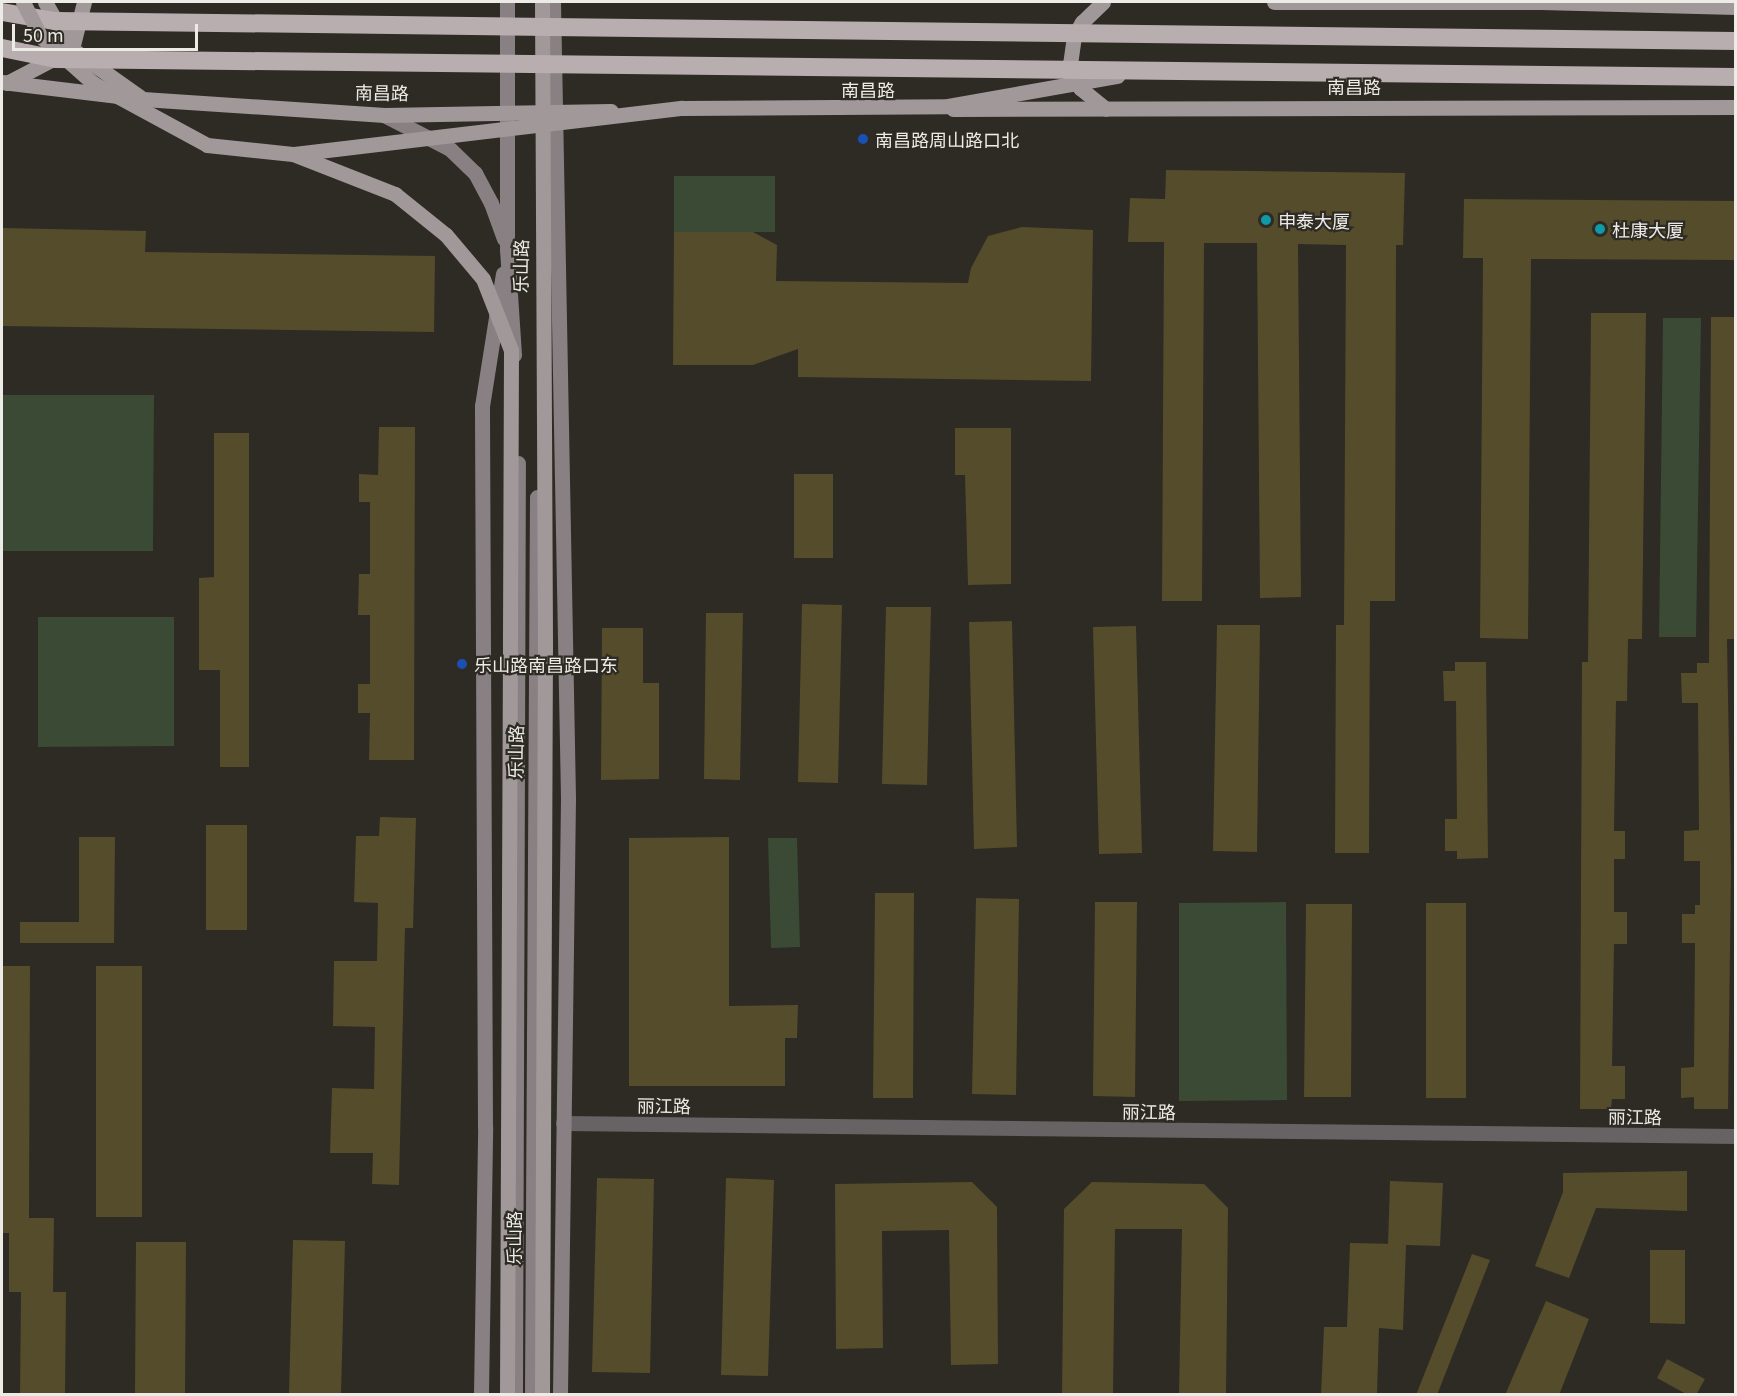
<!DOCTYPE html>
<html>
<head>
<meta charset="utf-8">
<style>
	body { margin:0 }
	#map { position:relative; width:1737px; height:1396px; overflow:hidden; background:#2d2b24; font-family:Georgia,"Noto Sans SC",serif }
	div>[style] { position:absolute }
	.green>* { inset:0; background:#3a4a35 }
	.building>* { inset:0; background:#544c2b }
	.street>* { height:15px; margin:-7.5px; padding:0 7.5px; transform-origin:7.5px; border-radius:7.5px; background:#676263 }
	.secondary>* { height:15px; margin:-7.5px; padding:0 7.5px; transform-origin:7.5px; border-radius:7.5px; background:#888082 }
	.primary>* { height:15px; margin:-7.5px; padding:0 7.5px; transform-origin:7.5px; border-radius:7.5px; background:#a19899 }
	.highway>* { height:18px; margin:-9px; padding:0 9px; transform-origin:9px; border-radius:9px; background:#b8adaf }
	.primary-bridge>* { height:15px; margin:-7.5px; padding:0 7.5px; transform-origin:7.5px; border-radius:7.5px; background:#a19899 }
	.highway-bridge>* { height:18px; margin:-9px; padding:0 9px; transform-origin:9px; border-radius:9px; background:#b8adaf }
	.dots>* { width:16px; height:16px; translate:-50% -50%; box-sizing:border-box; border:3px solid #2d2b24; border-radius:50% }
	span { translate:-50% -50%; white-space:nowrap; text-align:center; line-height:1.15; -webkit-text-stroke:4.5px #2d2b24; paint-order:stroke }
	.street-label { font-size:18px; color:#ecebe6 }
	.poi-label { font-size:18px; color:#ecebe6 }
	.left { translate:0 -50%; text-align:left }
	.frame { position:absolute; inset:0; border:3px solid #ecebe6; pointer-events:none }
	.scale { position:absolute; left:12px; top:24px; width:186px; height:27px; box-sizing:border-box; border:3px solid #ecebe6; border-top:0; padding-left:8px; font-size:18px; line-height:21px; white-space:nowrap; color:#ecebe6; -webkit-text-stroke:4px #2d2b24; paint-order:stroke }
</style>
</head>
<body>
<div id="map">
	<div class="green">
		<i style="clip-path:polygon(674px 176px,775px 176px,775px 232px,674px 232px)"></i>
		<i style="clip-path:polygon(1663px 318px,1701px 318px,1696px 637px,1659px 637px)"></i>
		<i style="clip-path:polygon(2px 395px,154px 395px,153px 551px,2px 551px)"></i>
		<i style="clip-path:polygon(38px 617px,174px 617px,174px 746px,38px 747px)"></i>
		<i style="clip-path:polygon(768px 838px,797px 838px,800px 947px,771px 948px)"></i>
		<i style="clip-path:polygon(1286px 902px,1287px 1100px,1179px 1101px,1179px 903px)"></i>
	</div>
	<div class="building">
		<i style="clip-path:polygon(1166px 170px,1405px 173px,1403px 245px,1396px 245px,1395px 601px,1370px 601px,1369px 853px,1335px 853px,1336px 625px,1344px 625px,1346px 245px,1298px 244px,1301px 597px,1260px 598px,1257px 243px,1204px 243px,1202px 601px,1162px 601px,1164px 242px,1128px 242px,1130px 198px,1165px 199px)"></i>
		<i style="clip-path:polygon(1464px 199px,1736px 201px,1736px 260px,1531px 259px,1528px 639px,1480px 638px,1483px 258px,1463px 258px)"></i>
		<i style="clip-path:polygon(1022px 227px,1093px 230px,1091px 381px,798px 377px,798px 349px,753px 365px,673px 365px,674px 232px,753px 232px,777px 245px,776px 281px,968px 283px,971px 268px,988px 236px)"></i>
		<i style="clip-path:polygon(2px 228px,146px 231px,145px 252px,435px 256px,434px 332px,2px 326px)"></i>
		<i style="clip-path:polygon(1591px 313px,1646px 313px,1642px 639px,1628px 639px,1627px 701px,1616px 701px,1614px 831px,1625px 831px,1625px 859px,1614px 859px,1614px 912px,1627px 912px,1627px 944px,1614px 944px,1612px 1066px,1625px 1066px,1625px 1099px,1612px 1099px,1611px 1109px,1580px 1109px,1582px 662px,1588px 662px)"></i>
		<i style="clip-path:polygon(1711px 317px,1736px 317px,1736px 639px,1727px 639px,1731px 870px,1728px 1109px,1694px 1109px,1694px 1097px,1681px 1098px,1681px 1068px,1694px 1067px,1695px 943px,1682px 943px,1682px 914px,1695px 914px,1695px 905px,1700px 905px,1700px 861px,1684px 861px,1684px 831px,1699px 830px,1698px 703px,1682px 703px,1681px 673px,1697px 673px,1697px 663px,1709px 663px)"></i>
		<i style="clip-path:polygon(379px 427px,415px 427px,414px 760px,369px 760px,370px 713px,358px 713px,358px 684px,370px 684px,370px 615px,358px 615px,359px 574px,370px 574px,370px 502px,359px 502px,359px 474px,378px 475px)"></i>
		<i style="clip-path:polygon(955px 428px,1011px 428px,1011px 584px,968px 585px,965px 475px,955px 475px)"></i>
		<i style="clip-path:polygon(214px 433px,249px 433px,249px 767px,220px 767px,220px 670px,199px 670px,199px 578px,214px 577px)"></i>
		<i style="clip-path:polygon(794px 474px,833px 474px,833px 558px,794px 558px)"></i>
		<i style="clip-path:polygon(802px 604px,842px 605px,838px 783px,798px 782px)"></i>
		<i style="clip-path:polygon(886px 607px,931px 607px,927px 785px,882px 784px)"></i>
		<i style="clip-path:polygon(706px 613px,743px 613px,740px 780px,704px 779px)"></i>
		<i style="clip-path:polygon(1012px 621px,1017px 847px,974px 849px,969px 622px)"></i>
		<i style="clip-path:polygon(1217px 625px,1260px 625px,1257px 852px,1213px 851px)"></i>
		<i style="clip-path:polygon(1136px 626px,1142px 853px,1099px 854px,1093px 627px)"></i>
		<i style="clip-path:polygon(602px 628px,643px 628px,643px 683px,659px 683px,659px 779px,601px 780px)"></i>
		<i style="clip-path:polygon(1455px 662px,1486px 662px,1488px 858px,1457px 859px,1457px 851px,1445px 851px,1445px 819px,1457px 819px,1456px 701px,1444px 701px,1443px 671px,1455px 671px)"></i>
		<i style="clip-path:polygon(380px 817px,416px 818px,413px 928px,405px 928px,399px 1185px,372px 1184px,373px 1153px,330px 1153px,332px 1088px,374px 1089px,375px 1027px,333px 1026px,334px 961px,377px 961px,378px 903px,354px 902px,356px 836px,379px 836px)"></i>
		<i style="clip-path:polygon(206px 825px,247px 825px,247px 930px,206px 930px)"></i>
		<i style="clip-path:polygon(79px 837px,115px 837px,114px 943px,20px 943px,20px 922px,79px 922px)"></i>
		<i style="clip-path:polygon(729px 837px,729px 1006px,798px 1005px,797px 1038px,785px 1038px,785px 1086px,629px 1086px,629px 838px)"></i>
		<i style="clip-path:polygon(875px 893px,914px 893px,913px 1098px,873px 1098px)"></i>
		<i style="clip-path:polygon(976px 898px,1019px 899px,1016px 1095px,972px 1094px)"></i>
		<i style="clip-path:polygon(1095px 902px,1137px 902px,1135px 1097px,1093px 1096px)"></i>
		<i style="clip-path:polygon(1426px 903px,1466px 903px,1466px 1098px,1426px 1098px)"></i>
		<i style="clip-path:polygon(1306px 904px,1352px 904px,1351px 1097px,1304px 1097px)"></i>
		<i style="clip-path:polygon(2px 966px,30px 966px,29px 1218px,54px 1218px,53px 1292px,66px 1292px,65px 1395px,20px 1395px,21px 1292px,9px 1292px,9px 1233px,2px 1233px)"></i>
		<i style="clip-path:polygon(96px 966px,142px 966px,142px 1217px,96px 1217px)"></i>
		<i style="clip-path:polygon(1687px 1171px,1687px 1211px,1596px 1208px,1569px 1278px,1535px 1266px,1563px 1192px,1563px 1173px)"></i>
		<i style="clip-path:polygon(597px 1178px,654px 1179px,650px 1373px,592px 1372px)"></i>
		<i style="clip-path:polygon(726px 1178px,774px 1180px,768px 1376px,721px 1375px)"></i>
		<i style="clip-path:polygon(1390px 1181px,1443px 1183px,1440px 1246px,1406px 1245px,1403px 1330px,1379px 1328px,1377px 1395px,1321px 1395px,1324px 1327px,1347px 1327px,1350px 1243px,1397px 1244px,1388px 1244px)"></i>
		<i style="clip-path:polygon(972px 1182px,997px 1207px,998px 1364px,951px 1365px,949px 1230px,882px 1231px,883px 1348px,836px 1349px,835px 1184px)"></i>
		<i style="clip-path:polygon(1092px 1182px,1204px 1184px,1228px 1208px,1226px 1395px,1179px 1395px,1182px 1229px,1115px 1229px,1113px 1395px,1062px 1395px,1064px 1209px)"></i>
		<i style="clip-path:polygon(293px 1240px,345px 1241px,341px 1395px,289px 1395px)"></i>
		<i style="clip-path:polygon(136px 1242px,186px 1242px,185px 1395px,135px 1395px)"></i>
		<i style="clip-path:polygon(1650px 1250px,1685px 1250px,1685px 1324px,1650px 1323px)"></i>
		<i style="clip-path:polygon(1472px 1254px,1490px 1260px,1437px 1395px,1416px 1395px)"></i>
		<i style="clip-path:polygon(1546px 1301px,1589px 1319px,1559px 1395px,1505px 1395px)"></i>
		<i style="clip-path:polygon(1667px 1359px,1705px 1379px,1696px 1395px,1688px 1395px,1657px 1378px)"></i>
	</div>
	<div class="street">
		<i style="left:563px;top:1123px;width:1173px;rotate:0.63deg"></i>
	</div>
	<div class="secondary">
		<i style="left:507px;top:2px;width:247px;rotate:90deg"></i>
		<i style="left:507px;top:249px;width:106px;rotate:86.2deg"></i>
		<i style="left:553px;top:2px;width:797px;rotate:88.92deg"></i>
		<i style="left:568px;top:799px;width:595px;rotate:90.77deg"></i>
		<i style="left:384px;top:115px;width:74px;rotate:27.3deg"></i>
		<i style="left:450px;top:149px;width:35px;rotate:44deg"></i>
		<i style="left:475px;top:173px;width:34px;rotate:62deg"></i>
		<i style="left:491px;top:203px;width:38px;rotate:70deg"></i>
		<i style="left:481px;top:1394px;width:267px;rotate:-89.1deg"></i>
		<i style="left:485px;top:1127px;width:721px;rotate:-90.24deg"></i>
		<i style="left:482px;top:406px;width:134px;rotate:-81deg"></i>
		<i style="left:515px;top:1394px;width:931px;rotate:-89.82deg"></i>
		<i style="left:532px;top:1394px;width:897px;rotate:-89.68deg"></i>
	</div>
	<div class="primary">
		<i style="left:45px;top:2px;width:54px;rotate:60.1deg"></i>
		<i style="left:72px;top:49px;width:83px;rotate:35.2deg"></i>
		<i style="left:1103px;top:2px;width:29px;rotate:136deg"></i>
		<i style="left:1082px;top:22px;width:16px;rotate:120deg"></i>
		<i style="left:1074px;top:36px;width:27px;rotate:98deg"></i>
		<i style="left:1070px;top:63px;width:27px;rotate:68deg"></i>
		<i style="left:1080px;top:88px;width:33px;rotate:39deg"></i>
		<i style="left:1274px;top:2px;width:267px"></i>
		<i style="left:1541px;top:2px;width:195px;rotate:1.5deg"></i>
		<i style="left:2px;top:82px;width:142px;rotate:6.9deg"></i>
		<i style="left:143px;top:99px;width:242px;rotate:3.8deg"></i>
		<i style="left:384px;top:115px;width:227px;rotate:-1deg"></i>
		<i style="left:7px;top:83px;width:73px;rotate:-27.6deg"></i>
		<i style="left:72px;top:49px;width:49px;rotate:-75.7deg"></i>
		<i style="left:953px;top:109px;width:783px;rotate:-0.15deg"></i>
		<i style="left:507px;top:1394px;width:751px;rotate:-89.77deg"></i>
		<i style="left:542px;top:1394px;width:752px;rotate:-89.77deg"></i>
	</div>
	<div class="highway">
		<i style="left:2px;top:12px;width:54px;rotate:9.6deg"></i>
	</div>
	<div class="primary-bridge">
		<i style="left:23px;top:2px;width:38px;rotate:63deg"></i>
		<i style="left:40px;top:36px;width:71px;rotate:41.6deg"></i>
		<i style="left:93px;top:83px;width:130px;rotate:28.5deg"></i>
		<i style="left:207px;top:145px;width:86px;rotate:6deg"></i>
		<i style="left:293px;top:154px;width:110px;rotate:21.4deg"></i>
		<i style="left:395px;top:194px;width:65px;rotate:38.8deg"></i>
		<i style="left:446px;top:235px;width:57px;rotate:49.9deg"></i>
		<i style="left:483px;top:279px;width:76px;rotate:68.5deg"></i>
		<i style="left:511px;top:350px;width:293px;rotate:90.2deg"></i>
		<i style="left:542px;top:2px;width:640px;rotate:89.73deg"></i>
		<i style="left:294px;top:154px;width:391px;rotate:-6.8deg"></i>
		<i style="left:682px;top:108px;width:266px;rotate:-0.4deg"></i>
		<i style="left:948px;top:106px;width:172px;rotate:-10.1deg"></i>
	</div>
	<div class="highway-bridge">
		<i style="left:55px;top:21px;width:1681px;rotate:0.68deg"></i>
		<i style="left:2px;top:48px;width:55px;rotate:11.5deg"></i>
		<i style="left:56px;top:59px;width:1680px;rotate:0.61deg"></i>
	</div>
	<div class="dots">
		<i style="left:863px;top:139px;background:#1a4fb4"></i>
		<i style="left:1266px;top:220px;background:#0f9aa8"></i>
		<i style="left:1600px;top:229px;background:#0f9aa8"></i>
		<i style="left:462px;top:664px;background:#1a4fb4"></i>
	</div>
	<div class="street-label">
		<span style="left:1354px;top:86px">南昌路</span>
		<span style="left:868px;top:89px">南昌路</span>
		<span style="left:382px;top:92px;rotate:1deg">南昌路</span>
		<span style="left:520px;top:266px;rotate:-89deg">乐山路</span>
		<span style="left:515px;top:752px;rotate:-89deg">乐山路</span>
		<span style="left:664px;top:1105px;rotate:1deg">丽江路</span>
		<span style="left:1149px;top:1111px;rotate:1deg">丽江路</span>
		<span style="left:1635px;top:1116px;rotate:1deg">丽江路</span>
		<span style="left:513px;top:1238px;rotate:-90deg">乐山路</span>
	</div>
	<div class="poi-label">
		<span class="left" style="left:875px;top:139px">南昌路周山路口北</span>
		<span class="left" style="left:1278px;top:220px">申泰大厦</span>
		<span class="left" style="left:1612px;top:229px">杜康大厦</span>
		<span class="left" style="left:474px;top:664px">乐山路南昌路口东</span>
	</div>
	<div class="frame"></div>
	<div class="scale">50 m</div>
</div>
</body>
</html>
